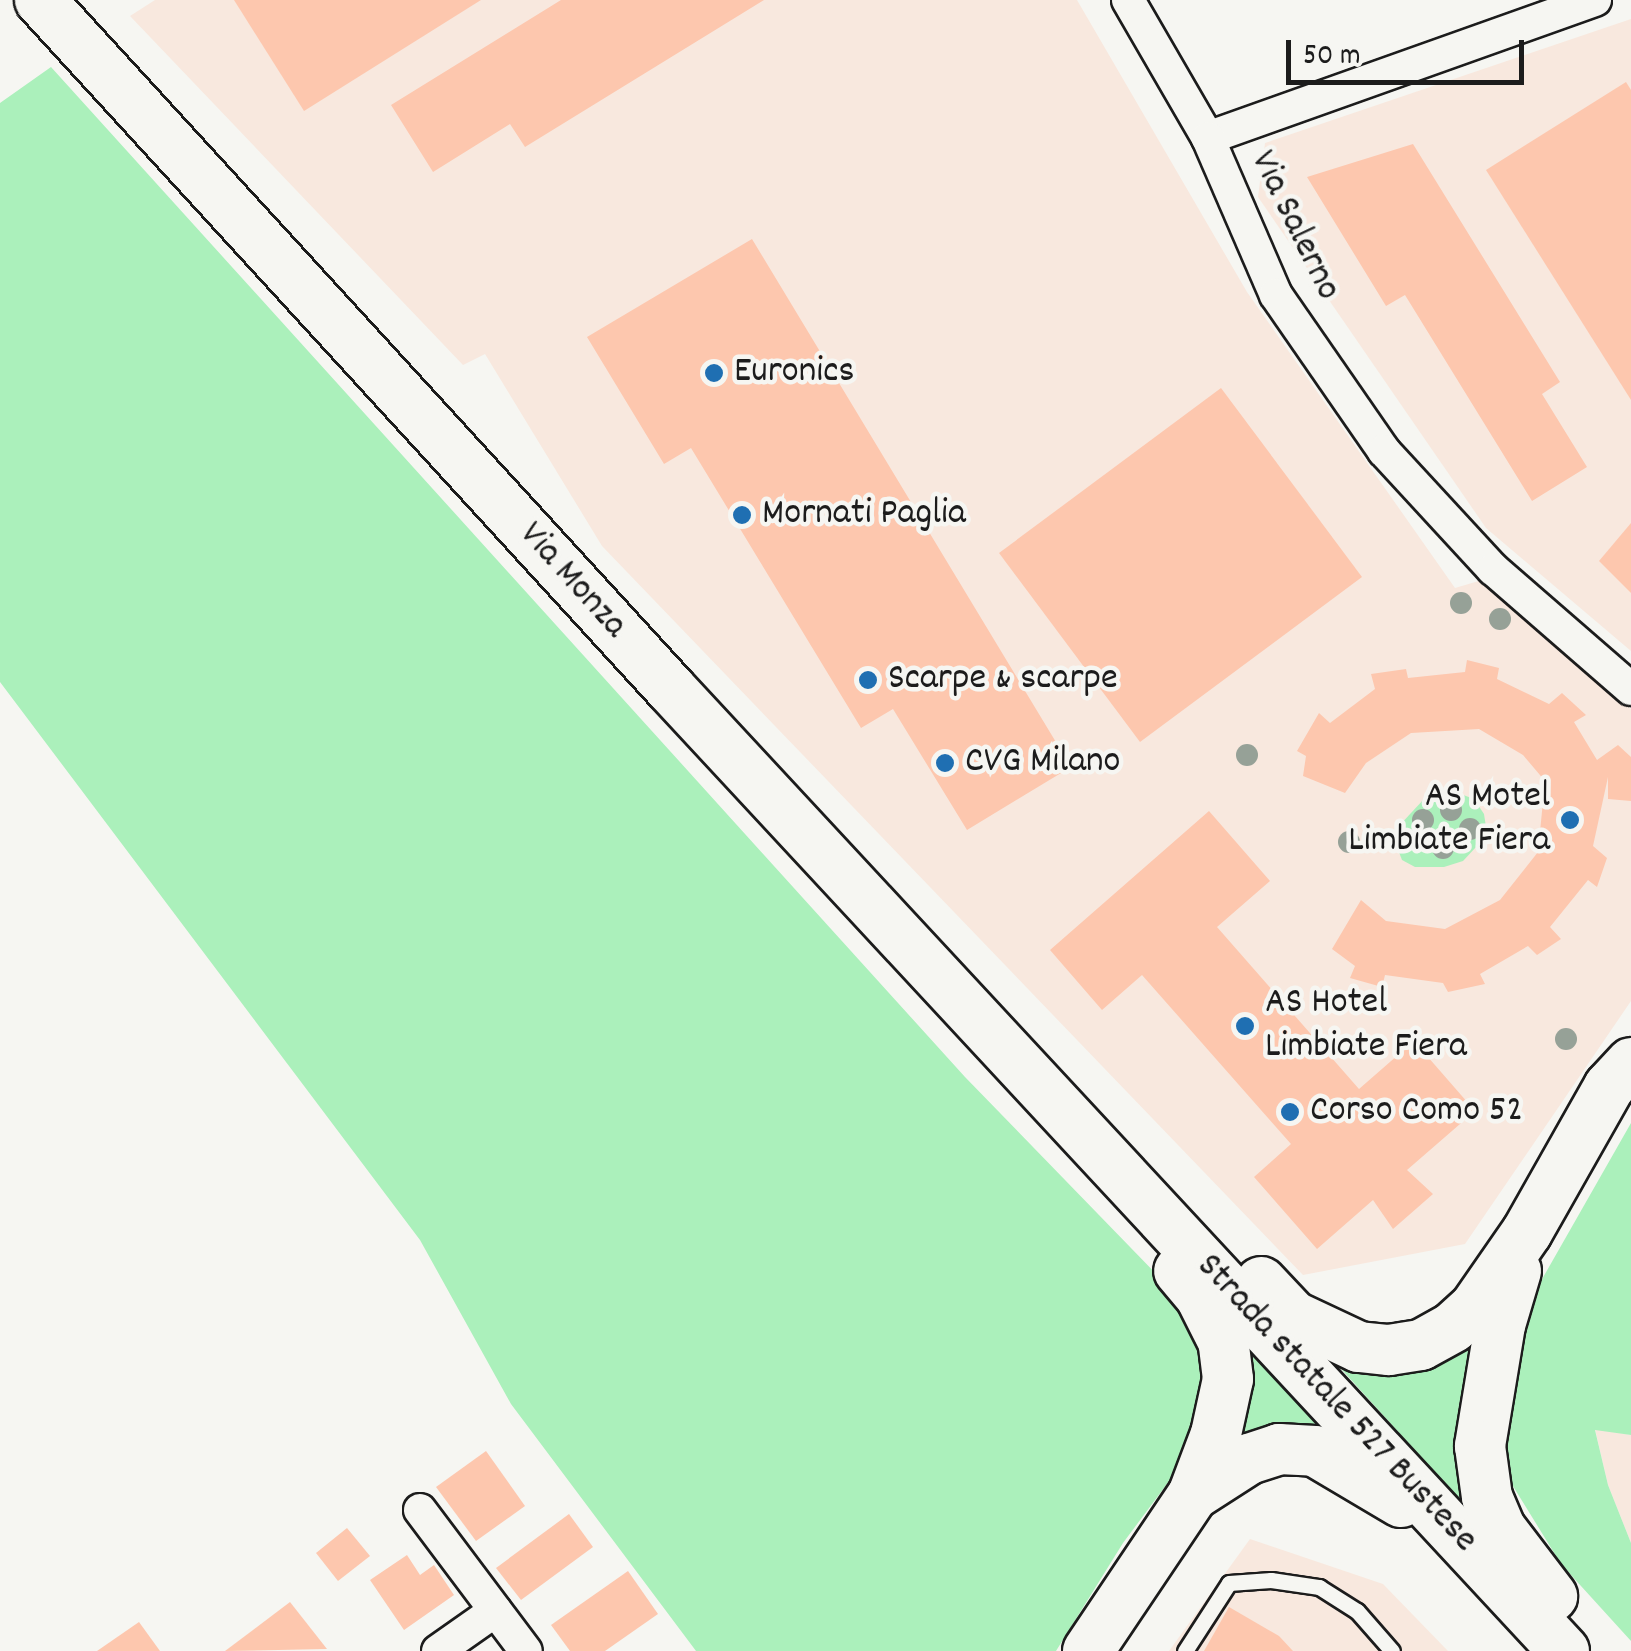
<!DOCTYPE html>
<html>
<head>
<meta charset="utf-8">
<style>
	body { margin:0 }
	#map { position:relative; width:1631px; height:1651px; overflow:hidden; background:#f6f6f2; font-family:Dekko,sans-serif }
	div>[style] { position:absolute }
	.built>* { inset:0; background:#f8e8de }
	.green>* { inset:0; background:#abf0bb }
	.building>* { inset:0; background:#fdc7ae }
	.roads { filter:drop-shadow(2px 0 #1c1c1c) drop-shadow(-2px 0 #1c1c1c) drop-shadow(0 2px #1c1c1c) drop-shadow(0 -2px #1c1c1c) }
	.service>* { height:15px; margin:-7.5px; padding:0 7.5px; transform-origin:7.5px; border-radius:7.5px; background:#f6f6f2 }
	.minor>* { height:32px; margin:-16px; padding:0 16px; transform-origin:16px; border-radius:16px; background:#f6f6f2 }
	.primary>* { height:50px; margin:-25px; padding:0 25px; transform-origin:25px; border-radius:25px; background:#f6f6f2 }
	.trees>* { width:22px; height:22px; margin:-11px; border-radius:50%; background:#96a197 }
	.dots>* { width:28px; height:28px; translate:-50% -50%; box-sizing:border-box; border:5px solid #f6f6f2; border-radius:50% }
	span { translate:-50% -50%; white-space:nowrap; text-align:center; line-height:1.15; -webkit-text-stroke:9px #f6f6f2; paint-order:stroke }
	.street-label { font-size:38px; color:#1c1c1c }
	.poi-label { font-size:38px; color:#1c1c1c }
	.left { translate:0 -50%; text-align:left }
	.right { translate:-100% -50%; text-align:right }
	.scale { position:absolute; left:1286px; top:40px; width:238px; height:45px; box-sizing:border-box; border:5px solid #1c1c1c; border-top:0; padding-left:12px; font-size:30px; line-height:35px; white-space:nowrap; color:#1c1c1c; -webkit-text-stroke:8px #f6f6f2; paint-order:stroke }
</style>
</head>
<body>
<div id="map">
	<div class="built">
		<i style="clip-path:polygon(155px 0,1077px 0,1247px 292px,1455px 588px,1482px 580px,1631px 709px,1631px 1001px,1465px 1244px,1303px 1275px,602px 546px,485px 354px,463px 365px,130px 16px)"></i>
		<i style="clip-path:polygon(1631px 19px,1631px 651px,1486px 528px,1258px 197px,1265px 143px)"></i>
		<i style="clip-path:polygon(1595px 1429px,1631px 1435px,1631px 1543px,1608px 1485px)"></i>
		<i style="clip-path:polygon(1250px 1539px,1383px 1584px,1448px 1651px,1169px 1651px)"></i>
	</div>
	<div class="green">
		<i style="clip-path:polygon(51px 67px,965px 1077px,1164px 1282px,1204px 1356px,1190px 1453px,1123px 1543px,1056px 1651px,696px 1651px,511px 1404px,420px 1240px,0 682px,0 103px)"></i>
		<i style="clip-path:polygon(1450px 790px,1474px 799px,1484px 814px,1486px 827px,1477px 846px,1463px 861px,1444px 867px,1415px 867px,1402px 860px,1395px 842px,1398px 827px,1424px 799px)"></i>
		<i style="clip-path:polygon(1631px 1123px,1631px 1435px,1595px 1430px,1608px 1485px,1631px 1543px,1631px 1641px,1561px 1564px,1508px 1478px,1501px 1423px,1537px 1288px)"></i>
		<i style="clip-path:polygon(1246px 1338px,1335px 1440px,1236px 1443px)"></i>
		<i style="clip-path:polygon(1476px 1340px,1477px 1519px,1334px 1361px)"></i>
	</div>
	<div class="building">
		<i style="clip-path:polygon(234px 0,481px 0,304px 111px)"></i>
		<i style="clip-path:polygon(561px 0,764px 0,525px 147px,510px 124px,433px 172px,391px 105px)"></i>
		<i style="clip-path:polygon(1626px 82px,1631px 90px,1631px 400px,1486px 170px)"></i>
		<i style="clip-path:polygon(1413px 144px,1560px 382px,1542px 394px,1587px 467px,1532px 501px,1405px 295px,1386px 306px,1307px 177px)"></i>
		<i style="clip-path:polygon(752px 239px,1071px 767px,967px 830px,893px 709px,861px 728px,691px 448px,664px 464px,587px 337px)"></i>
		<i style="clip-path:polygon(1221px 388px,1362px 577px,1140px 742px,999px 553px)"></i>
		<i style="clip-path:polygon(1631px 523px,1631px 593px,1599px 561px)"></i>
		<i style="clip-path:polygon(1467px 660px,1499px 668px,1497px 679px,1549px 704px,1562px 693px,1586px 715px,1574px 722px,1597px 760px,1618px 745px,1631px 757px,1631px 801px,1608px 799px,1608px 777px,1593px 846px,1607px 858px,1597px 887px,1588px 880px,1550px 927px,1561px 939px,1537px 955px,1528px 946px,1480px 974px,1485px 984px,1448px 992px,1443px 983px,1385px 975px,1382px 987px,1350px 978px,1355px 966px,1332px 949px,1361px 900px,1386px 921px,1445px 929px,1500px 900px,1538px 852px,1545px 781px,1523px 755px,1479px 729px,1411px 733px,1366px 763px,1345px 793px,1303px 776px,1306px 756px,1297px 751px,1319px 713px,1330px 723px,1375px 689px,1371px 674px,1406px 669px,1408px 678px,1465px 672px)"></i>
		<i style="clip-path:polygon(1209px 811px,1270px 881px,1217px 927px,1359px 1089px,1414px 1041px,1475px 1111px,1407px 1170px,1433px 1194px,1393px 1229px,1373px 1200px,1317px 1249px,1254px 1177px,1291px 1144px,1142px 975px,1102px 1010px,1050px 950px)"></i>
		<i style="clip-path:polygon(486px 1451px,525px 1506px,476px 1541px,436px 1487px)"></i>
		<i style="clip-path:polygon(569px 1514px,593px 1547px,521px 1600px,496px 1568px)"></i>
		<i style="clip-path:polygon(347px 1528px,370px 1556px,338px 1581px,316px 1553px)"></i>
		<i style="clip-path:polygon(407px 1555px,420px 1575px,434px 1565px,454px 1595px,404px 1630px,370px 1580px)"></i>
		<i style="clip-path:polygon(628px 1571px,658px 1614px,605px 1651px,570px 1651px,551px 1625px)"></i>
		<i style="clip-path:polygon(290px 1602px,327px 1649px,225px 1651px)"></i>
		<i style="clip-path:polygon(1229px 1607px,1279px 1636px,1293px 1651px,1204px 1651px)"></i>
		<i style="clip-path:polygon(139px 1622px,160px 1651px,97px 1651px)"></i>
	</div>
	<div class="roads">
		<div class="service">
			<i style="left:1185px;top:1651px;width:81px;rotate:-57.1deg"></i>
			<i style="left:1229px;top:1583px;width:42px;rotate:-4.1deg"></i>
			<i style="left:1271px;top:1580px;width:49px;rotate:8.3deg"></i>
			<i style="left:1319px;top:1587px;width:45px;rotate:32.3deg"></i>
			<i style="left:1357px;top:1611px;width:53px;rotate:48.8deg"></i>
		</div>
		<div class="minor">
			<i style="left:1128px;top:0;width:160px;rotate:59.9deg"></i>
			<i style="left:1595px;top:0;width:411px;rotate:160.4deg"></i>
			<i style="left:1208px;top:138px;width:171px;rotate:66.6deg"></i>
			<i style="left:1276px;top:295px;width:190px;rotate:55.3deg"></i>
			<i style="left:1384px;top:451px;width:161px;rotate:47.3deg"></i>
			<i style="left:1493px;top:569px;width:183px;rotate:41deg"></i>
			<i style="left:420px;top:1510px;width:176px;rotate:53.1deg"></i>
			<i style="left:438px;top:1651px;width:70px;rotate:-35.1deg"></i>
		</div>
		<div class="primary">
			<i style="left:40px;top:0;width:933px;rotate:47.52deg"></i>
			<i style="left:670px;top:688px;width:1314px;rotate:47.13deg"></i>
			<i style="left:1516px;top:1271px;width:56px;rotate:106.5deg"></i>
			<i style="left:1500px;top:1325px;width:123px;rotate:99.4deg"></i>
			<i style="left:1480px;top:1446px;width:51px;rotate:82.2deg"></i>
			<i style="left:1487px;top:1497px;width:34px;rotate:67deg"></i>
			<i style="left:1500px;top:1528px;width:86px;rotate:52.6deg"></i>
			<i style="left:1261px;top:1282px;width:47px;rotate:46.7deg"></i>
			<i style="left:1293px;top:1316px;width:73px;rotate:25.2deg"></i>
			<i style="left:1359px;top:1347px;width:30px;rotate:6deg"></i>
			<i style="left:1389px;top:1350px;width:32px;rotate:-9deg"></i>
			<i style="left:1421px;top:1345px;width:37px;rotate:-29deg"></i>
			<i style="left:1453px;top:1327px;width:30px;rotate:-42deg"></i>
			<i style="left:1475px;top:1307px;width:91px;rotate:-55.3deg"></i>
			<i style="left:1527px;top:1232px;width:167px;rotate:-60.5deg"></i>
			<i style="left:1609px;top:1087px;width:33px;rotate:-47deg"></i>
			<i style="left:1193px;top:1495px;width:67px;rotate:-32.7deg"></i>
			<i style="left:1249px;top:1459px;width:32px;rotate:-18deg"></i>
			<i style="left:1279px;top:1449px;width:36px;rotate:3deg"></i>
			<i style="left:1315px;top:1451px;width:100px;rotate:30.7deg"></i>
			<i style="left:1088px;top:1651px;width:188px;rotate:-56.1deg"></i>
			<i style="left:1193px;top:1495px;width:65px;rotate:-69.3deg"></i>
			<i style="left:1216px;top:1434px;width:56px;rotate:-77.7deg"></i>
			<i style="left:1228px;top:1379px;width:38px;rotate:-97deg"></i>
			<i style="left:1223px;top:1341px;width:49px;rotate:-116.6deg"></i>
			<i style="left:1201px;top:1297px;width:34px;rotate:-130deg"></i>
		</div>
	</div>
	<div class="trees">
		<i style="left:1461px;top:603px"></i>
		<i style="left:1500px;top:619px"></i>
		<i style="left:1247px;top:755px"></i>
		<i style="left:1451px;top:810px"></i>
		<i style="left:1423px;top:820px"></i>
		<i style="left:1470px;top:829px"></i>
		<i style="left:1349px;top:842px"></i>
		<i style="left:1443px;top:848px"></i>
		<i style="left:1566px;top:1039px"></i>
	</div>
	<div class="dots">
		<i style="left:714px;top:373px;background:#1f6fb2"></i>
		<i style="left:742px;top:515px;background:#1f6fb2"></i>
		<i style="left:868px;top:680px;background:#1f6fb2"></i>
		<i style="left:945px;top:763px;background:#1f6fb2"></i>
		<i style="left:1570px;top:820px;background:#1f6fb2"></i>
		<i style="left:1245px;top:1026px;background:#1f6fb2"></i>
		<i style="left:1290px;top:1112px;background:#1f6fb2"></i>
	</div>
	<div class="street-label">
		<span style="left:1294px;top:226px;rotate:64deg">Via Salerno</span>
		<span style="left:572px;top:581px;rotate:48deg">Via Monza</span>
		<span style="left:1336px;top:1404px;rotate:47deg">Strada statale 527 Bustese</span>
	</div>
	<div class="poi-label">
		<span class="left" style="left:734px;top:373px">Euronics</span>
		<span class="left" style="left:762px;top:515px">Mornati Paglia</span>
		<span class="left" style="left:888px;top:680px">Scarpe &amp; scarpe</span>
		<span class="left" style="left:965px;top:763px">CVG Milano</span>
		<span class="right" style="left:1550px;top:820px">AS Motel<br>Limbiate Fiera</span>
		<span class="left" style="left:1265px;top:1026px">AS Hotel<br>Limbiate Fiera</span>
		<span class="left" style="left:1310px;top:1112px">Corso Como 52</span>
	</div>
	<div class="scale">50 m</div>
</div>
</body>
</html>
